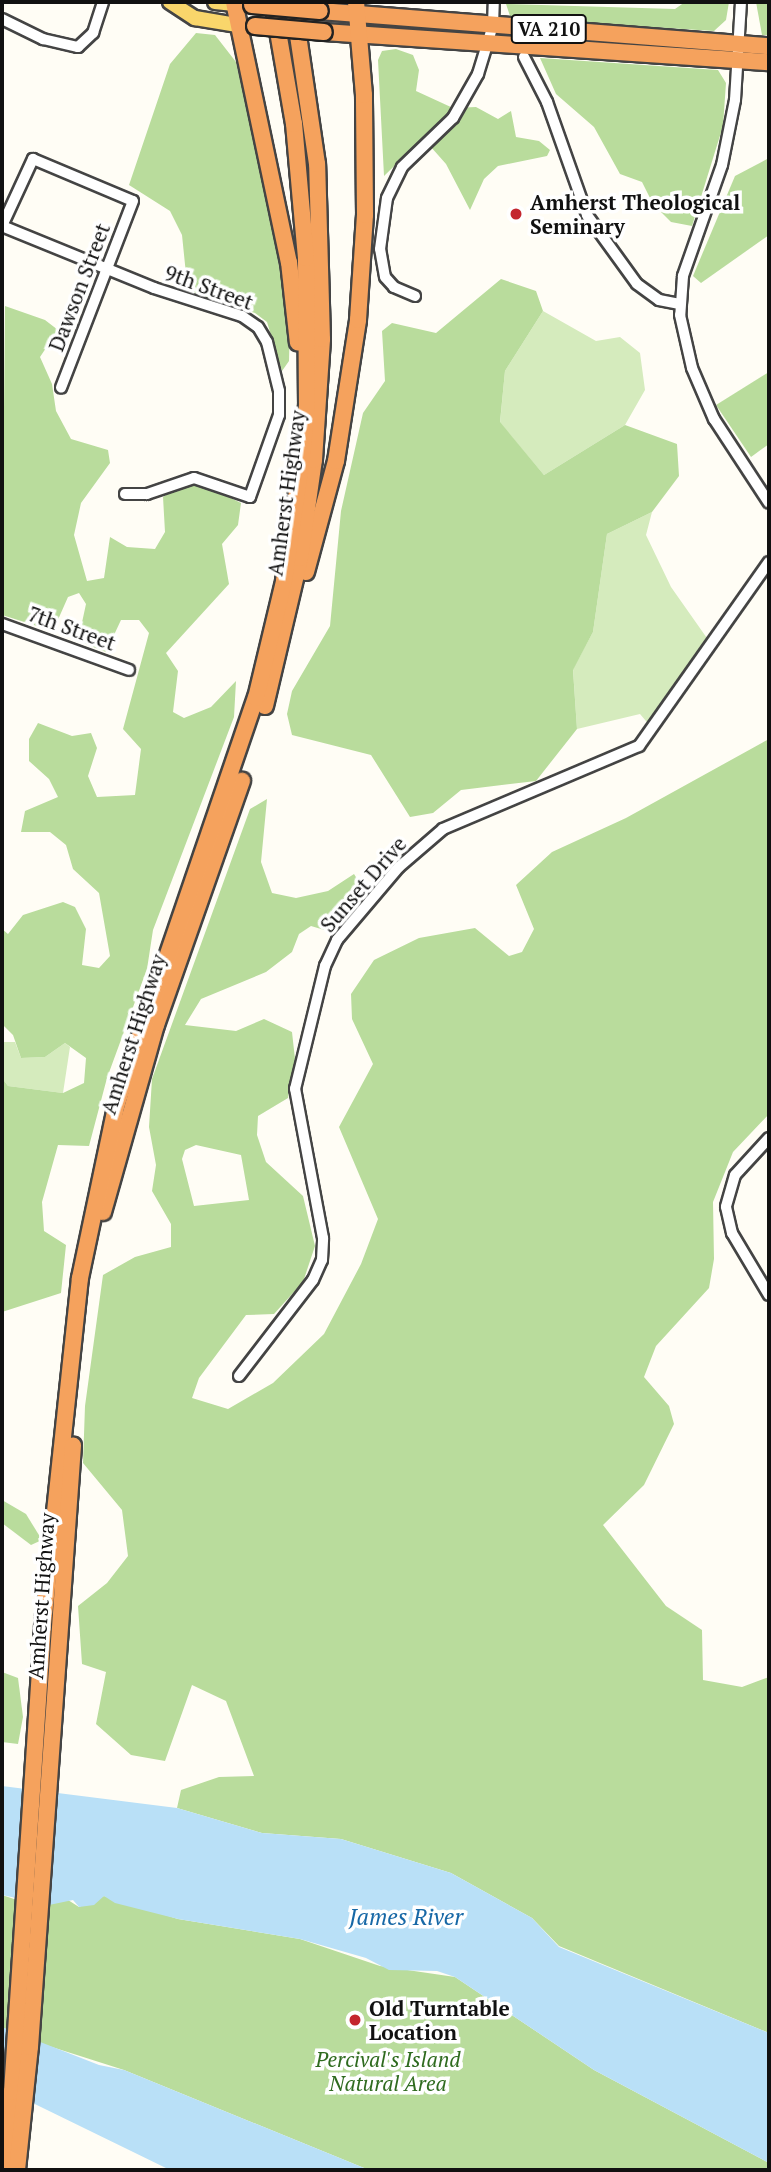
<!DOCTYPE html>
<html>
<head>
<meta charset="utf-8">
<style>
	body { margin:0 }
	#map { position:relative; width:771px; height:2172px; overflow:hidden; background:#fffdf5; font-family:"PT Serif",serif }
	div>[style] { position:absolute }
	.green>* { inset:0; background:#d5ebbd }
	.forest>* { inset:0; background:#b9dc9c }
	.water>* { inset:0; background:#b9e0f7 }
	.roads { filter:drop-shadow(2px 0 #444) drop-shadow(-2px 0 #444) drop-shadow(0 2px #444) drop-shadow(0 -2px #444) }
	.minor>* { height:10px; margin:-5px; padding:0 5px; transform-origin:5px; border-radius:5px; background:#fff }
	.major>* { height:14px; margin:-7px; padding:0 7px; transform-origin:7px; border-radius:7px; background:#f9d66b }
	.highway>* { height:16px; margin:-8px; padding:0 8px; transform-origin:8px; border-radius:8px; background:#f5a25d }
	.bridges { filter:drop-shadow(2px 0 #222) drop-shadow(-2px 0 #222) drop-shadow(0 2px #222) drop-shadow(0 -2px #222) }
	.highway-bridge>* { height:16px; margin:-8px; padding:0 8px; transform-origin:8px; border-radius:8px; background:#f5a25d }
	.dots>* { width:19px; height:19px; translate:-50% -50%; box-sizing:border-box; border:4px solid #fff; border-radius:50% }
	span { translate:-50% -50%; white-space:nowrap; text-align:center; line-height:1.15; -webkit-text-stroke:7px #fff; paint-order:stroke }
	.shield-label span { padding:2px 5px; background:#fff; border:2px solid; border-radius:5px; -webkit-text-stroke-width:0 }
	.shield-label { font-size:19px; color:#111; font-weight:700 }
	.poi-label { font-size:21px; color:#111; font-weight:700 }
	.left { translate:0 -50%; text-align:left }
	.street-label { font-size:21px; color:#111 }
	.park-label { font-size:21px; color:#2f6b1f; font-style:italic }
	.water-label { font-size:23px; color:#1768a6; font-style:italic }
	.frame { position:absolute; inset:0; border:4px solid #111; pointer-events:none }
</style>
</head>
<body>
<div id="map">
	<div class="green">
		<i style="clip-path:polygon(543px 311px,596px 341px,620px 337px,640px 353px,645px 390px,625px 425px,544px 475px,500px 423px,505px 371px)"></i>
		<i style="clip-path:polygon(652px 512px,646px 535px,671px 587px,709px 641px,651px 727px,640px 714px,577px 729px,573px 669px,593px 632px,607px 534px)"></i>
		<i style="clip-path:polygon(2px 1042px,15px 1042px,21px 1058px,45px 1057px,65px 1043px,70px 1047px,63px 1093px,8px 1086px,2px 1078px)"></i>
	</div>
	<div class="forest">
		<i style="clip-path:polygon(685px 2px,729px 2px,726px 20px,714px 31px,572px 22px,510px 16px,506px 4px,675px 9px)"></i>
		<i style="clip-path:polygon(756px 2px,769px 2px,769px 35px,762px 35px)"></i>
		<i style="clip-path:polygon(196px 33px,215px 35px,236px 62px,282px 259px,290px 321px,289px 361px,282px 371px,267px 322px,255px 313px,193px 292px,187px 284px,182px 235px,170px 211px,129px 185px,170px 64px)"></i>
		<i style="clip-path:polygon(396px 49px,413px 55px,419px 70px,416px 91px,453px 108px,476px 107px,498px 119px,511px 111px,516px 137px,539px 141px,550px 150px,547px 156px,498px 166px,484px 179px,470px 210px,446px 164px,423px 138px,384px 176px,378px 60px,382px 51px)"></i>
		<i style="clip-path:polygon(540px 58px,718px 70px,726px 83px,723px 126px,692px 226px,671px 222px,653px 204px,642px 182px,620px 174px,594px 127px,556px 94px)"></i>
		<i style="clip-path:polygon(769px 158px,769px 235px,701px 283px,693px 276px,735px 176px)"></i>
		<i style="clip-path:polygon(501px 279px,536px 291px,543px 311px,505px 371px,500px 422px,544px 475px,625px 425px,677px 444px,679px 476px,652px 512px,607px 534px,593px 632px,573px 670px,577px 729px,536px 781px,461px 790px,433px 813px,410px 817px,371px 755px,292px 735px,287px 714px,292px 691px,330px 626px,341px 511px,363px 413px,385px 381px,382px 331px,392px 323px,436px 333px)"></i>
		<i style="clip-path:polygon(5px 306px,45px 320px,58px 330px,40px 357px,52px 384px,56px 411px,71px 439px,108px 450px,110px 463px,81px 503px,74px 535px,87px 581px,104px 578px,110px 537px,127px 547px,155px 549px,165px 532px,163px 497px,175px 489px,202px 484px,241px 503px,238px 525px,222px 544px,229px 584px,166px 653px,178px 671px,173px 712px,184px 718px,211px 707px,236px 681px,234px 717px,153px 930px,147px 969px,107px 1078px,89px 1146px,58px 1145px,42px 1202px,44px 1231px,66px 1245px,61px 1293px,2px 1312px,2px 1078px,8px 1086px,63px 1093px,84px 1083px,86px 1058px,65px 1043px,45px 1057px,21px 1058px,13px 1035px,2px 1024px,2px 929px,8px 934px,23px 915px,63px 902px,75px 907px,86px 929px,82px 965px,99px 968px,110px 956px,99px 893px,73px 869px,66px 845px,50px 832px,21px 832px,25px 811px,58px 797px,49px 779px,29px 761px,29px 739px,38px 723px,72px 736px,91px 733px,97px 748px,88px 776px,97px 797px,135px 795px,141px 749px,123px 729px,149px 633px,139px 620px,121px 620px,106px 652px,78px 641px,86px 604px,79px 593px,68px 597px,53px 631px,2px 615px)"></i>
		<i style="clip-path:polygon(769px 372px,769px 444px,751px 457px,716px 405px)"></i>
		<i style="clip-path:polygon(evenodd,769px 739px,769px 1114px,733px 1152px,713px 1202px,714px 1259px,709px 1288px,656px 1346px,644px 1377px,669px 1406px,674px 1424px,644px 1485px,603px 1525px,666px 1606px,702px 1630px,703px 1680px,742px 1687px,769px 1677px,769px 2033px,559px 1946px,532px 1918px,451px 1873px,341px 1839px,262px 1833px,177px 1808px,181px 1790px,219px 1777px,254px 1776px,226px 1701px,192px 1685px,165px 1761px,131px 1755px,96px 1724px,106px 1672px,82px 1664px,78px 1606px,107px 1583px,128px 1556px,122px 1510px,83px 1463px,85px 1406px,103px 1275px,135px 1257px,171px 1247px,171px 1224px,152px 1191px,156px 1165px,149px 1127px,152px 1079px,250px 809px,267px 799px,261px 862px,272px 893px,296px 898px,328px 891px,354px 874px,366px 893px,331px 932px,311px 926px,299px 934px,292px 952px,266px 972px,201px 999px,185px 1025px,236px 1031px,264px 1019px,292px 1032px,295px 1059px,288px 1098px,258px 1116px,257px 1135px,266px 1162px,303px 1196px,315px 1246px,303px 1282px,274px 1314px,246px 1315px,199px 1378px,192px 1398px,228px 1409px,273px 1383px,324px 1334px,361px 1264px,378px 1219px,339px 1127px,373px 1064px,352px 1019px,351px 994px,374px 960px,419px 938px,475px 928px,509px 956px,522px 952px,534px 929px,516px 885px,552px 852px,626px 818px,769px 739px,196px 1145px,241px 1155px,249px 1200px,194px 1206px,182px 1159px,185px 1150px,196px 1145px)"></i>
		<i style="clip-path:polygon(2px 1500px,26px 1514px,42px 1540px,31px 1545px,2px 1523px)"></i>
		<i style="clip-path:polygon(2px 1672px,18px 1678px,23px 1717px,18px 1744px,2px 1742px)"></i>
		<i style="clip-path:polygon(2px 1895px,20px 1901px,11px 2032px,2px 2027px)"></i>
		<i style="clip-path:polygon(104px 1896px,178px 1919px,300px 1939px,380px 1966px,455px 1977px,594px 2070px,769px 2163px,769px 2170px,369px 2170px,124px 2070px,33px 2041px,43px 1904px,68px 1900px,79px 1907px)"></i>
	</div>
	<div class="water">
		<i style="clip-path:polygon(2px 1786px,177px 1808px,262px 1833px,341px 1839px,451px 1873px,532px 1918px,559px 1947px,769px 2033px,769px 2163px,594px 2070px,455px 1977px,437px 1971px,389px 1970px,366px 1958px,300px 1939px,178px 1919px,115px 1903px,104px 1896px,94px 1905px,79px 1907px,73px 1900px,49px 1905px,2px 1895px)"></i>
		<i style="clip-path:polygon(2px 2027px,99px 2065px,124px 2070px,369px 2170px,170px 2170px,2px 2088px)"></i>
	</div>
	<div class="roads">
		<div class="minor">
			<i style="left:741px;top:2px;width:98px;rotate:93.5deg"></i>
			<i style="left:735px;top:100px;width:66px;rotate:101.3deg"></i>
			<i style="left:722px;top:165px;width:118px;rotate:109.4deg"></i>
			<i style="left:683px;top:276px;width:39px;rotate:94deg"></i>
			<i style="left:680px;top:315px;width:54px;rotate:77.2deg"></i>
			<i style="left:692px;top:368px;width:56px;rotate:66.7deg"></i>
			<i style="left:714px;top:419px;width:100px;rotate:56.8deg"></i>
			<i style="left:2px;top:19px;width:46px;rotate:26deg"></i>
			<i style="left:43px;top:39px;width:36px;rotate:13deg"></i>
			<i style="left:78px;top:47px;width:21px;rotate:-43deg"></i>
			<i style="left:93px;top:33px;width:33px;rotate:-72deg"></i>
			<i style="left:524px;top:57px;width:51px;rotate:62.9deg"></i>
			<i style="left:547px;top:102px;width:120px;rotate:70.5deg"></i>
			<i style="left:587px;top:215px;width:85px;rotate:54.1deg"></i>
			<i style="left:637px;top:284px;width:27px;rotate:36deg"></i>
			<i style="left:659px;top:300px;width:21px;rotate:11deg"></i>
			<i style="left:2px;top:226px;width:164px;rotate:22.2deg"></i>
			<i style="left:154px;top:288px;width:92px;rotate:17.7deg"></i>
			<i style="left:242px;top:316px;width:19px;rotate:35deg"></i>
			<i style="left:258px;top:327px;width:17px;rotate:59deg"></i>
			<i style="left:267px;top:342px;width:50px;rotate:76.2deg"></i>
			<i style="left:279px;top:391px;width:24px;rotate:90deg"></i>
			<i style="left:279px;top:415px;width:87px;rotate:109.5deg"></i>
			<i style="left:250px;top:497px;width:59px;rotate:-161.3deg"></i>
			<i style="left:194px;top:478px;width:50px;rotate:161.2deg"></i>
			<i style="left:147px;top:494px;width:22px;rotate:180deg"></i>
			<i style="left:2px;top:226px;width:74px;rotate:-65.2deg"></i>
			<i style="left:33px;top:159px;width:108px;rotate:22.8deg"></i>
			<i style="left:133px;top:201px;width:200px;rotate:111.1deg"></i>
			<i style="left:415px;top:296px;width:23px;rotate:-157deg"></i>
			<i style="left:394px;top:287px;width:13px;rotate:-132deg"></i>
			<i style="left:385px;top:277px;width:28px;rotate:-100deg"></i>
			<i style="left:380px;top:249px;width:51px;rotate:-82.2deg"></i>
			<i style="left:387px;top:198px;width:34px;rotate:-64deg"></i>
			<i style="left:402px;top:167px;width:71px;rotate:-43.9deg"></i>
			<i style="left:453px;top:118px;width:51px;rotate:-60.4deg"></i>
			<i style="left:478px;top:74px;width:51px;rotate:-73deg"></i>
			<i style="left:493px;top:25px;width:23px;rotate:-88deg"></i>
			<i style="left:2px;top:624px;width:135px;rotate:19.9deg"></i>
			<i style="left:769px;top:1138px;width:50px;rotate:132.6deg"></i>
			<i style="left:735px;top:1175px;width:33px;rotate:106deg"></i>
			<i style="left:726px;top:1207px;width:27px;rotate:77deg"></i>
			<i style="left:732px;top:1233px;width:72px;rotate:59.2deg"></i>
			<i style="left:239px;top:1376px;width:121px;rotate:-52.4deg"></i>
			<i style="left:313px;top:1280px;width:22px;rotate:-66deg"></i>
			<i style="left:322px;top:1260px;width:22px;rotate:-87deg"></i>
			<i style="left:323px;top:1238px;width:152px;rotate:-100.6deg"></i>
			<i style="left:295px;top:1089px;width:127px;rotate:-76.3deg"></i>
			<i style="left:325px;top:966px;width:29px;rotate:-65deg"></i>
			<i style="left:337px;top:940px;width:96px;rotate:-49.7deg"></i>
			<i style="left:399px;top:867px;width:58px;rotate:-40.8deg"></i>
			<i style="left:443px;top:829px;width:213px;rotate:-23deg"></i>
			<i style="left:639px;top:746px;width:225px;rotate:-54.8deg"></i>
		</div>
		<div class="major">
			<i style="left:170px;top:2px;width:30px;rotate:33deg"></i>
			<i style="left:195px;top:18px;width:43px;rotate:9.5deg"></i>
			<i style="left:215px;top:2px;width:19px;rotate:6deg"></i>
		</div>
		<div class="highway">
			<i style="left:234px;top:2px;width:266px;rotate:78.1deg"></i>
			<i style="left:289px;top:262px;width:81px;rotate:83.7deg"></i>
			<i style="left:320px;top:11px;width:450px;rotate:4.5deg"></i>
			<i style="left:324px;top:32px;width:446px;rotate:3.9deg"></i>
			<i style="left:306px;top:572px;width:115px;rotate:-74.9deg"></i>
			<i style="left:336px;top:461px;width:143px;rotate:-81.1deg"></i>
			<i style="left:358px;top:320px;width:105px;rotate:-86.2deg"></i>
			<i style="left:365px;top:215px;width:120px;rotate:-90.5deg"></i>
			<i style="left:364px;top:95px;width:93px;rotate:-94.9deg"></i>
			<i style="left:265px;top:706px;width:152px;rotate:-76.7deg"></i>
			<i style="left:300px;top:558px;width:99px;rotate:-81.9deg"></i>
			<i style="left:314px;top:460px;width:121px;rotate:-86.2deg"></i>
			<i style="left:322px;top:339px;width:175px;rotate:-91.6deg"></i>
			<i style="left:317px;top:164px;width:164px;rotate:-98.4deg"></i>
			<i style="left:103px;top:1212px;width:194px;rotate:-74.2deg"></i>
			<i style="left:156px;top:1025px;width:259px;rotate:-70.6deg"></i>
			<i style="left:2px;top:2170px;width:79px;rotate:-82.7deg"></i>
			<i style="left:12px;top:2092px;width:469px;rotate:-86.2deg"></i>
			<i style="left:43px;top:1624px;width:348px;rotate:-83.9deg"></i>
			<i style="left:80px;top:1278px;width:179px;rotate:-78.1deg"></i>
			<i style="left:117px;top:1103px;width:428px;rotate:-71.1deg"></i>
			<i style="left:256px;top:698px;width:120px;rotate:-76.5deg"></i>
			<i style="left:284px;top:581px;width:124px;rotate:-81.7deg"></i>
			<i style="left:302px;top:458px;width:53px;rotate:-84.6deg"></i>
			<i style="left:307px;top:405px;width:147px;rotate:-90.4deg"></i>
			<i style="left:306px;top:258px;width:135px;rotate:-95.1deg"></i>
			<i style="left:294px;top:124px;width:124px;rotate:-99.8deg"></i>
			<i style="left:17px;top:2170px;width:124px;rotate:-84deg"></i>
			<i style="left:30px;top:2047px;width:603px;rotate:-85.91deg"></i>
		</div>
	</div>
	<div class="bridges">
		<div class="highway-bridge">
			<i style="left:252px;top:5px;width:68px;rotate:5deg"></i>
			<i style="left:255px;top:26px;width:69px;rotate:5deg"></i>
		</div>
	</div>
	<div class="dots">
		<i style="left:516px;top:214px;background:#c4262e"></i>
		<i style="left:355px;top:2020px;background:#c4262e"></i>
	</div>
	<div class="shield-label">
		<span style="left:549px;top:29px">VA 210</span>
	</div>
	<div class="poi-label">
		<span class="left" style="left:530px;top:214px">Amherst Theological<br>Seminary</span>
		<span class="left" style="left:369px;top:2020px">Old Turntable<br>Location</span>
	</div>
	<div class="street-label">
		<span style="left:79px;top:287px;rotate:-69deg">Dawson Street</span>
		<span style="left:209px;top:287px;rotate:20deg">9th Street</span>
		<span style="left:286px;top:493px;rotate:-82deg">Amherst Highway</span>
		<span style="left:72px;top:628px;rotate:20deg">7th Street</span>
		<span style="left:363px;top:884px;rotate:-49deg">Sunset Drive</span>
		<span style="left:133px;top:1034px;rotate:-72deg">Amherst Highway</span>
		<span style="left:41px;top:1596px;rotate:-86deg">Amherst Highway</span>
	</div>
	<div class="park-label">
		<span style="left:388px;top:2071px">Percival's Island<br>Natural Area</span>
	</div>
	<div class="water-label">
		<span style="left:406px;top:1917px">James River</span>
	</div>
	<div class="frame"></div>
</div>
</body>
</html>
